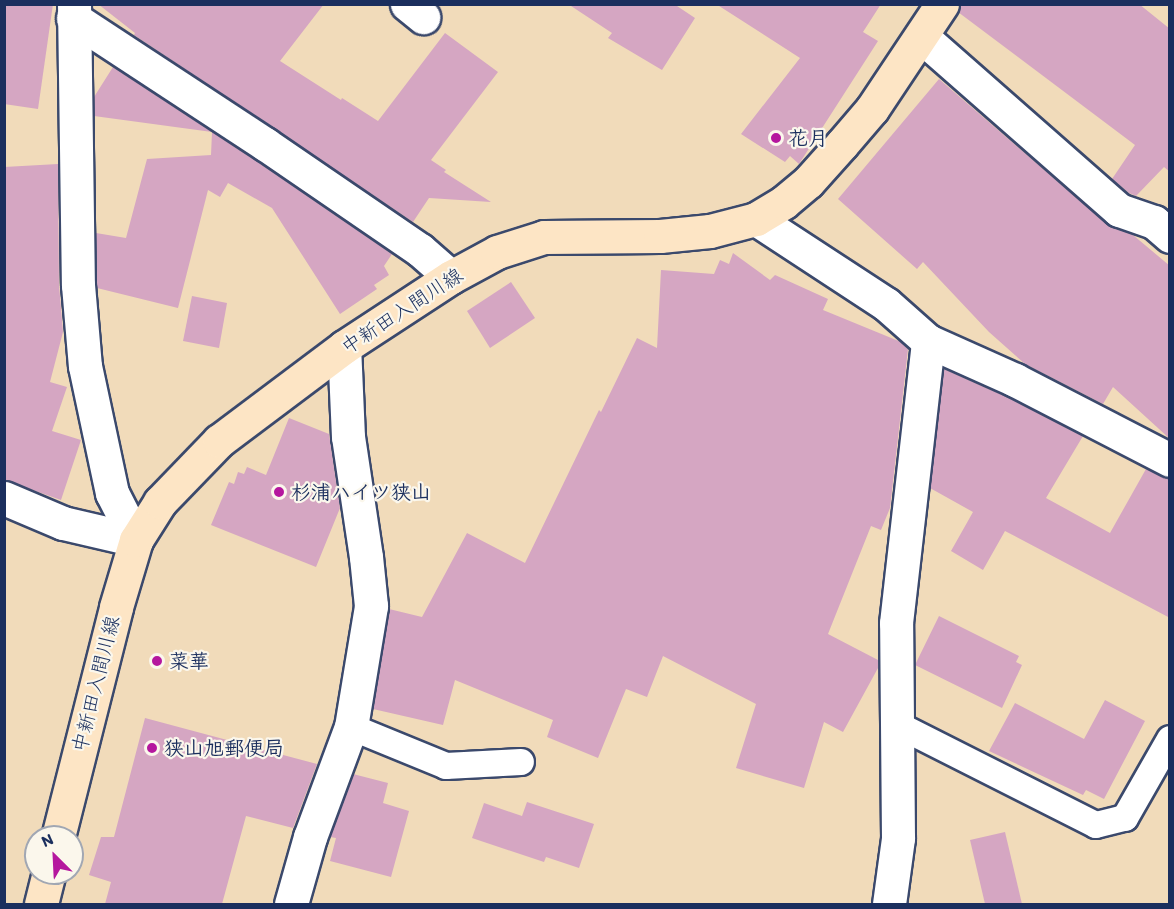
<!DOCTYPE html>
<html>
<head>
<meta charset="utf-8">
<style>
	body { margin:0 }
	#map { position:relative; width:1174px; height:909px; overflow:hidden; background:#f1dbba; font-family:Itim,"Klee One",sans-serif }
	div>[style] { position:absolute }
	.building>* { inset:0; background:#d5a6c2 }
	.roads { filter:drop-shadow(2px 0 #3b496c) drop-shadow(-2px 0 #3b496c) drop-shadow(0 2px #3b496c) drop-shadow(0 -2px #3b496c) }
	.service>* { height:26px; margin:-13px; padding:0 13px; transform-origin:13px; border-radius:13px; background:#fff }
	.minor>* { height:33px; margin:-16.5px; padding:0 16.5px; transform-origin:16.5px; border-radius:16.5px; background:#fff }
	.secondary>* { height:33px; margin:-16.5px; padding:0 16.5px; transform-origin:16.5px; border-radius:16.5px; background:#fde5c5 }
	.dots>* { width:16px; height:16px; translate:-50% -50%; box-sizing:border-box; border:3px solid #fbf7ec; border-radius:50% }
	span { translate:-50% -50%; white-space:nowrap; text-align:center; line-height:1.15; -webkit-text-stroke:4.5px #fbf7ec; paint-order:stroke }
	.poi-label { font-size:20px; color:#1b2f5e; font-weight:700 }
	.left { translate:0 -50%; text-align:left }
	.street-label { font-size:20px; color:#1b2f5e }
	.frame { position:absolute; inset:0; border:6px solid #1b2f5e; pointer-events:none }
	.north { position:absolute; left:24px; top:825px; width:60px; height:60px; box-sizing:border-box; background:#fbf7ec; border:2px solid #a1a7b3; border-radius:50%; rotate:336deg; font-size:16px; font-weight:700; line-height:24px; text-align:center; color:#1b2f5e }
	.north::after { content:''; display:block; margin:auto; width:21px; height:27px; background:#b5179e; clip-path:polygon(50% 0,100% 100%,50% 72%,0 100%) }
</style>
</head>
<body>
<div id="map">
	<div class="building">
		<i style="clip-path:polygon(4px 4px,53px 4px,38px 109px,4px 104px)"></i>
		<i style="clip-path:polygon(98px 4px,324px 4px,280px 61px,341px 100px,342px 98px,378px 121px,445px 33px,498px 72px,431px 160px,446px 170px,444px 172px,491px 202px,429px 198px,413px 222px,134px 35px,135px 33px)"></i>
		<i style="clip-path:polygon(568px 4px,674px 4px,695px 18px,662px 70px,608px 38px,612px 33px)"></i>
		<i style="clip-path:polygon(716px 4px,881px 4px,863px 32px,878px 41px,799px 164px,790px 156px,785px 162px,741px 134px,800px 58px)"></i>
		<i style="clip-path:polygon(961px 4px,1139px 4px,1170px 29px,1170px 172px,1164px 167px,1136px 196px,1129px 193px,1112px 179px,1135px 145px,958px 12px)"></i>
		<i style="clip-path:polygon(113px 67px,255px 160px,392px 254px,384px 266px,389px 275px,374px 285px,377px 289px,340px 314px,272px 208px,228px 183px,220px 197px,208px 190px,178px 308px,97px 288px,96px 233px,126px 238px,147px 159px,211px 155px,212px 132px,94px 116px,94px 97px)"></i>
		<i style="clip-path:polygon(939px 79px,1107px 224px,1133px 235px,1170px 266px,1170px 439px,1113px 387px,1103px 404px,1025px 364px,989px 332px,923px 262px,917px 269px,838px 199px)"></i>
		<i style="clip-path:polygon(58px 164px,59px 285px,63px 332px,50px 382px,67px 387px,52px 431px,81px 440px,61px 500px,4px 480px,4px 167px)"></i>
		<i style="clip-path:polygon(733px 253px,770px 280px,775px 275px,828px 299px,823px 310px,901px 342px,908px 349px,890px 508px,881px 530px,871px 526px,828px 634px,878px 660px,878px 668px,843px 732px,824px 722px,804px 788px,736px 768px,756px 704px,663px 656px,647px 697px,626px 689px,598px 758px,547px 737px,553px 720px,455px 680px,443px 725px,373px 709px,389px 609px,422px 617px,467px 533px,525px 563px,599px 410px,601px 412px,637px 338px,657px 348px,661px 270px,714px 274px,720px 260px,729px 264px)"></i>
		<i style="clip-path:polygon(511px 282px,535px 318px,490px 348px,467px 311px)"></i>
		<i style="clip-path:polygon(192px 296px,227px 303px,219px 348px,183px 341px)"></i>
		<i style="clip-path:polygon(944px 369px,1007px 397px,1083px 436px,1046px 498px,1110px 533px,1146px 469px,1170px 478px,1170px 618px,1005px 531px,983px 570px,951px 551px,973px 512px,930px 488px)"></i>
		<i style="clip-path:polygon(289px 418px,329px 434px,340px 508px,316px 567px,211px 525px,229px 482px,234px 484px,238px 472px,244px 474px,247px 467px,266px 475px)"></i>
		<i style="clip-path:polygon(939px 616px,1019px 656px,1016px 662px,1022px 665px,1002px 708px,915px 665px)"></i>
		<i style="clip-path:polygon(1105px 700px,1145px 721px,1104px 799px,1086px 790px,1083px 795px,989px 751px,1015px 703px,1084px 739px)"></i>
		<i style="clip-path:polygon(145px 718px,317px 764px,293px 828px,246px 816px,222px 904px,105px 904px,111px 882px,89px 875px,101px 837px,114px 837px)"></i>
		<i style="clip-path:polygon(353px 774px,388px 783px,383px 803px,409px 811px,391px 877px,330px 861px,336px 838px,330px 837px)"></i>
		<i style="clip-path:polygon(527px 802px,594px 824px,579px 868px,546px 857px,544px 862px,472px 838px,484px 803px,522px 816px)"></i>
		<i style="clip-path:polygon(1005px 832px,1022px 904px,985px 904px,970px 840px)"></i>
	</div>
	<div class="roads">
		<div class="service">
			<i style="left:896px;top:724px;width:224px;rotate:26.8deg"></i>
			<i style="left:1096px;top:825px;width:30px;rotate:-14deg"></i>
			<i style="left:1125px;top:818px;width:91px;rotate:-60.3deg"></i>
			<i style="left:351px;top:727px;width:103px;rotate:22.3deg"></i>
			<i style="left:446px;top:766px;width:75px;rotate:-3.1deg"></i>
		</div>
		<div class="minor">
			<i style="left:74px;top:4px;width:281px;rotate:89.2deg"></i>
			<i style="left:78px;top:285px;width:81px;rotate:85.1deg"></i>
			<i style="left:85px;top:366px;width:130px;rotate:78deg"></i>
			<i style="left:112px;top:493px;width:53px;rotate:62.9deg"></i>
			<i style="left:407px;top:4px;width:21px;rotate:39deg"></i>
			<i style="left:73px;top:18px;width:230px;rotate:33.3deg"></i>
			<i style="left:265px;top:144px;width:188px;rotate:34.4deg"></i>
			<i style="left:420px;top:250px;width:41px;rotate:41.1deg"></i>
			<i style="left:922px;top:37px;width:262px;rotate:41.3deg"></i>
			<i style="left:1119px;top:210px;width:37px;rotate:19deg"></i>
			<i style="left:1154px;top:222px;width:21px;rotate:41deg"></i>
			<i style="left:756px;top:219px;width:155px;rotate:33.2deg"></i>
			<i style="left:886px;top:304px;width:56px;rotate:41.4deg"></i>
			<i style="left:928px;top:341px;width:95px;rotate:24.1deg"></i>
			<i style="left:1015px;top:380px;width:174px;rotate:27.3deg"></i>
			<i style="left:4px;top:498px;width:64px;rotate:23deg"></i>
			<i style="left:63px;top:523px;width:75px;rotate:13.1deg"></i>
			<i style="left:291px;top:904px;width:70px;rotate:-74.2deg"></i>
			<i style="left:310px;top:837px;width:117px;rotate:-69.6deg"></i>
			<i style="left:351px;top:727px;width:123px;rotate:-80.6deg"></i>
			<i style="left:371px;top:606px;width:49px;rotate:-95.8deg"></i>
			<i style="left:366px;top:557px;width:121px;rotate:-98.5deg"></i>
			<i style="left:348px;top:437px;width:90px;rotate:-92.5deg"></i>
			<i style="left:889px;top:904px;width:67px;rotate:-82.2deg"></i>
			<i style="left:898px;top:838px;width:215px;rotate:-90.5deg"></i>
			<i style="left:896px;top:623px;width:284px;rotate:-83.5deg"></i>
		</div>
		<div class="secondary">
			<i style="left:58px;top:837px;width:237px;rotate:-75.8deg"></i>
			<i style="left:116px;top:607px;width:70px;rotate:-73.4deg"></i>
			<i style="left:136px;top:540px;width:45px;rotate:-57.7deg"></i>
			<i style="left:160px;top:502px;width:85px;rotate:-46deg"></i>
			<i style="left:219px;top:441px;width:156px;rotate:-36.9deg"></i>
			<i style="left:344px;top:347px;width:128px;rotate:-33.2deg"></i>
			<i style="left:451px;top:277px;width:52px;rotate:-28.5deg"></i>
			<i style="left:497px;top:252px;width:49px;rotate:-17.7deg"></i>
			<i style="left:544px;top:237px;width:116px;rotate:-0.5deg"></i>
			<i style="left:660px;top:236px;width:50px;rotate:-5.7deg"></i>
			<i style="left:710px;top:231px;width:48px;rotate:-14.6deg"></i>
			<i style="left:756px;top:219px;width:33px;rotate:-31deg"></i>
			<i style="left:784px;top:202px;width:31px;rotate:-40deg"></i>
			<i style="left:808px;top:182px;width:51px;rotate:-48.2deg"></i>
			<i style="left:842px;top:144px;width:46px;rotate:-49.4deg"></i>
			<i style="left:872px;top:109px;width:126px;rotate:-56.3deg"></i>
			<i style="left:41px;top:904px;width:32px;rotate:-76deg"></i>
		</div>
	</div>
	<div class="dots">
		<i style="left:776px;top:138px;background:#b5179e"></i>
		<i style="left:279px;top:492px;background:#b5179e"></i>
		<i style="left:157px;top:661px;background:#b5179e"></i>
		<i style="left:152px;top:748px;background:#b5179e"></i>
	</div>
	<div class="poi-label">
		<span class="left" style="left:788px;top:138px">花月</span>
		<span class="left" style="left:291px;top:492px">杉浦ハイツ狭山</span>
		<span class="left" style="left:169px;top:661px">菜華</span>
		<span class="left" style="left:164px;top:748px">狭山旭郵便局</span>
	</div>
	<div class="street-label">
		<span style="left:402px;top:311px;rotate:-33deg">中新田入間川線</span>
		<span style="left:96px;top:684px;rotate:-76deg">中新田入間川線</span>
	</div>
	<div class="frame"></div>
	<div class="north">N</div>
</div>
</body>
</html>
